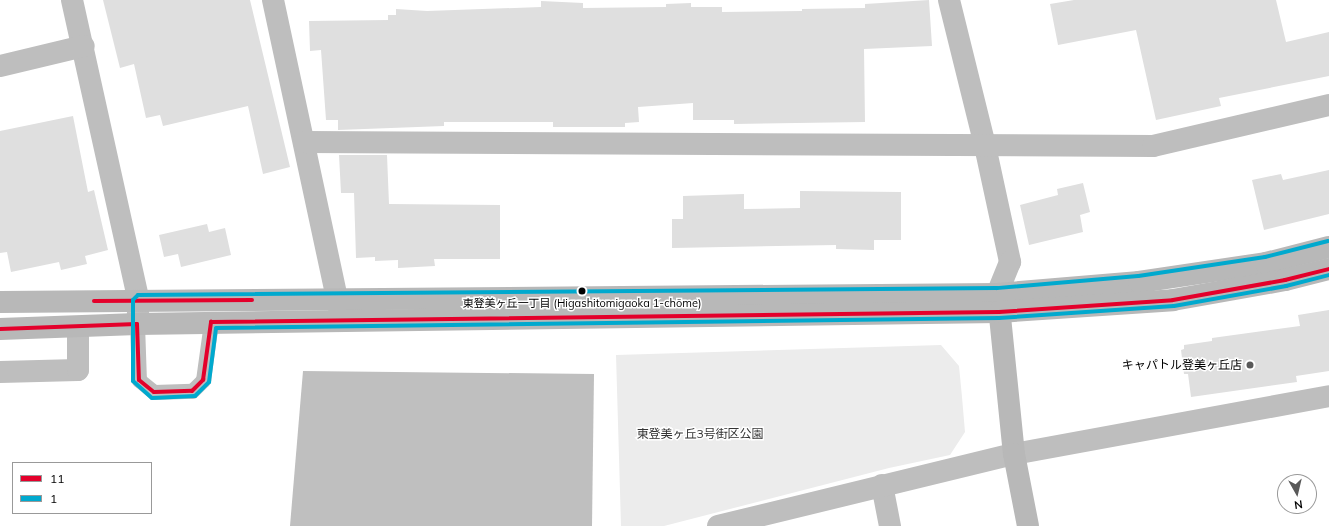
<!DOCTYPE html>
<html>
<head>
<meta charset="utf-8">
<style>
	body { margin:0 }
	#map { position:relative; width:1329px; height:526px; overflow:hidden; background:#fff; font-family:Mulish,"Noto Sans JP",sans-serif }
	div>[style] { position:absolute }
	.green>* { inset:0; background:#ececec }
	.water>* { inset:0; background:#bfbfbf }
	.building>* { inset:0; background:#dfdfdf }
	.lane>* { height:15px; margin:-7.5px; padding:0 7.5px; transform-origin:7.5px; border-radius:7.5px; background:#bebebe }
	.street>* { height:22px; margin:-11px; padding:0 11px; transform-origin:11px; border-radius:11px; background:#bebebe }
	.secondary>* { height:22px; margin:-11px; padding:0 11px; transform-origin:11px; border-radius:11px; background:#b8b8b8 }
	.bus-1>* { height:4px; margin:-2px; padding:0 2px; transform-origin:2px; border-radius:2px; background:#e4002b }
	.bus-2>* { height:4px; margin:-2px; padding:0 2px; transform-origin:2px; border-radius:2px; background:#00a9ce }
	.dots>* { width:11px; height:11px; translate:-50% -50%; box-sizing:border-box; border:2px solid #fff; border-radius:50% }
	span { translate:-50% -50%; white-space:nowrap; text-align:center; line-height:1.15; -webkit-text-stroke:3px #fff; paint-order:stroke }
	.bus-label { font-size:11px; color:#000 }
	.poi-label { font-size:12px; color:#000 }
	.right { translate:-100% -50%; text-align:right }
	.park-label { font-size:12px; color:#333 }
	.legend { position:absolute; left:12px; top:462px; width:140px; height:52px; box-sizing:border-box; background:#fff; border:1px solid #999; margin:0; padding:5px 7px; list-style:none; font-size:12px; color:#000 }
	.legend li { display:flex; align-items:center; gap:8px; height:20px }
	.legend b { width:20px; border:1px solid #999 }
	.north { position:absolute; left:1277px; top:474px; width:40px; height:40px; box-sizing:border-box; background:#fff; border:1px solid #999; border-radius:50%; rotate:172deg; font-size:11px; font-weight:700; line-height:16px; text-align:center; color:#000 }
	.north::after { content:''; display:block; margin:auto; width:14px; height:18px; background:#595959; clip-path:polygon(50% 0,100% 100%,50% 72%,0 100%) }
</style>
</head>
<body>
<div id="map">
	<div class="green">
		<i style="clip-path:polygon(941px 345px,959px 366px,962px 397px,965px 432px,950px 455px,889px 468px,664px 526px,621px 526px,616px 355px)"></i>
	</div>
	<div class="water">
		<i style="clip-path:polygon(303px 371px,594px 374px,592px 526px,290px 526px)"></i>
	</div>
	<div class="building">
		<i style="clip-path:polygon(103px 0,250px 0,290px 167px,263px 174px,248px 106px,163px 126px,160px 115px,146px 118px,134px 64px,120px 68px)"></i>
		<i style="clip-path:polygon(929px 0,932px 46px,864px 49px,865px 122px,734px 124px,734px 120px,693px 120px,693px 103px,638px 107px,639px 122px,625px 123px,625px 127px,553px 127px,553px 122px,444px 122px,444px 126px,338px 130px,338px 120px,326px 120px,321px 50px,310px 51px,309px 21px,388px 20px,388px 15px,396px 15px,396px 9px,427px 11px,541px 7px,541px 1px,583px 3px,583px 8px,666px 7px,666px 4px,691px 3px,691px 7px,722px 7px,722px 12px,802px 11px,802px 9px,865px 8px,865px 4px)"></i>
		<i style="clip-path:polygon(1074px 0,1276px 0,1286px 42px,1329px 32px,1329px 76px,1219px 98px,1221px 106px,1156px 120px,1136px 30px,1058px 45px,1050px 4px)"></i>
		<i style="clip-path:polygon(73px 116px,88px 192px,94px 190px,108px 250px,85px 256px,87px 264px,61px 270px,59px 262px,11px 272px,7px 252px,0 253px,0 131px)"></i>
		<i style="clip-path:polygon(339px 155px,387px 155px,389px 204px,500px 205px,500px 259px,434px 259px,435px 266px,398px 268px,398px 260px,375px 261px,375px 257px,356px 258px,354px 193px,341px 193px)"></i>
		<i style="clip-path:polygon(1329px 170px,1329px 214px,1264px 230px,1252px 180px,1281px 174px,1283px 180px)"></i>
		<i style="clip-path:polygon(1083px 183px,1090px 212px,1080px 215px,1083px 232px,1029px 245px,1020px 205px,1058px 195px,1057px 189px)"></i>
		<i style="clip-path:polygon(800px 191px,901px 192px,901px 240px,874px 240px,874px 250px,836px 249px,836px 245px,672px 248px,672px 219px,683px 219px,683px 196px,744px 194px,744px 209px,800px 208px)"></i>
		<i style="clip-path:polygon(207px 224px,209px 232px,225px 228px,231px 255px,181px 267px,178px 254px,164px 257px,159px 235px)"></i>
		<i style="clip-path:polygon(1329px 310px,1329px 371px,1296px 376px,1297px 382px,1191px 397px,1188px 374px,1184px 374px,1181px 350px,1184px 349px,1184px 345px,1212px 341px,1212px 338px,1300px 326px,1298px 315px)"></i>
	</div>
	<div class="lane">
		<i style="left:137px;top:324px;width:56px;rotate:88deg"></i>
		<i style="left:139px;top:380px;width:19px;rotate:39deg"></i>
		<i style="left:154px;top:392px;width:38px;rotate:-2deg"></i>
		<i style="left:192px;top:391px;width:16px;rotate:-45deg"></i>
		<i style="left:203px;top:380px;width:59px;rotate:-82.1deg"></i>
	</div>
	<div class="street">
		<i style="left:72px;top:0;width:308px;rotate:77.5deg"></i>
		<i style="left:139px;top:301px;width:23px;rotate:95deg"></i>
		<i style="left:273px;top:0;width:324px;rotate:77.9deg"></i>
		<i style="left:949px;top:0;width:150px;rotate:76.1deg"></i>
		<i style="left:985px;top:146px;width:119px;rotate:77.8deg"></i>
		<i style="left:1010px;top:262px;width:35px;rotate:112deg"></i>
		<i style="left:0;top:66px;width:86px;rotate:-13.4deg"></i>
		<i style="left:304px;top:142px;width:849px;rotate:0.27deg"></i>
		<i style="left:1153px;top:146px;width:181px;rotate:-13.1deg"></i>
		<i style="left:0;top:372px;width:78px;rotate:-1.5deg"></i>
		<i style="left:78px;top:370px;width:42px;rotate:-90deg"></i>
		<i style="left:882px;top:485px;width:42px;rotate:79deg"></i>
		<i style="left:718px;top:526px;width:305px;rotate:-13.7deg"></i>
		<i style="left:1014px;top:454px;width:320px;rotate:-10.4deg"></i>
	</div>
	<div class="secondary">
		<i style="left:998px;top:297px;width:158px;rotate:84.2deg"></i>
		<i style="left:1014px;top:454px;width:73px;rotate:79deg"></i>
		<i style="left:0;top:302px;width:997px;rotate:-0.46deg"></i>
		<i style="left:997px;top:294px;width:143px;rotate:-4.8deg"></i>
		<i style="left:1139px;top:282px;width:128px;rotate:-8.5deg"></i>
		<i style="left:1266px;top:263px;width:65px;rotate:-14.3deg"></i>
		<i style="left:0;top:329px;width:137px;rotate:-2.1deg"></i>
		<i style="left:137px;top:324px;width:862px;rotate:-0.8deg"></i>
		<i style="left:999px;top:312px;width:174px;rotate:-3.9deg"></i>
		<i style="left:1173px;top:300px;width:114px;rotate:-10.1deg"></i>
		<i style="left:1285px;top:280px;width:45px;rotate:-14deg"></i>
	</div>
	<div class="bus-1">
		<i style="left:94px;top:301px;width:158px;rotate:-0.4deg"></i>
		<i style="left:0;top:329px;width:137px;rotate:-2.1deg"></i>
		<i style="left:137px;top:324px;width:56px;rotate:88deg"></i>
		<i style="left:139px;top:380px;width:19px;rotate:39deg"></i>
		<i style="left:154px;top:392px;width:38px;rotate:-2deg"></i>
		<i style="left:192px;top:391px;width:16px;rotate:-45deg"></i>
		<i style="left:203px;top:380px;width:59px;rotate:-82.1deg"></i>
		<i style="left:211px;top:322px;width:788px;rotate:-0.73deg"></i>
		<i style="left:999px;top:312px;width:174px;rotate:-3.9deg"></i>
		<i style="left:1173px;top:300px;width:114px;rotate:-10.1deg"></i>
		<i style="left:1285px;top:280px;width:45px;rotate:-14deg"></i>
	</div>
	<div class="bus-2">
		<i style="left:1328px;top:241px;width:65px;rotate:165.7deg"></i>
		<i style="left:1265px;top:257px;width:128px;rotate:171.5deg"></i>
		<i style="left:1138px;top:276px;width:142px;rotate:175.1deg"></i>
		<i style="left:997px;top:288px;width:859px;rotate:179.53deg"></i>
		<i style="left:138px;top:295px;width:7px;rotate:135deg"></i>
		<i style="left:133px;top:300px;width:81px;rotate:90deg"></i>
		<i style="left:133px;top:381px;width:25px;rotate:42deg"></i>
		<i style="left:152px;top:398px;width:43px;rotate:-2.7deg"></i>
		<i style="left:195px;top:396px;width:20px;rotate:-45deg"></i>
		<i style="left:209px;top:382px;width:54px;rotate:-82.6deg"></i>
		<i style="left:216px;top:328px;width:783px;rotate:-0.73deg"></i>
		<i style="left:999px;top:318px;width:175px;rotate:-3.9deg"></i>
		<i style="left:1174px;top:306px;width:114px;rotate:-10.1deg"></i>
		<i style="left:1286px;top:286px;width:44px;rotate:-14.3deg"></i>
	</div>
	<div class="dots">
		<i style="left:582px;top:291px;background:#000"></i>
		<i style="left:1250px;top:365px;background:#595959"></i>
	</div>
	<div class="bus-label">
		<span style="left:582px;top:303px">東登美ヶ丘一丁目 (Higashitomigaoka 1-chōme)</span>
	</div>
	<div class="poi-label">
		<span class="right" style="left:1242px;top:365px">キャパトル登美ヶ丘店</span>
	</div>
	<div class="park-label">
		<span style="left:700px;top:434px">東登美ヶ丘3号街区公園</span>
	</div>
	<ul class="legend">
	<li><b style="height:5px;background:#e4002b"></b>11</li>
	<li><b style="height:5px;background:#00a9ce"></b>1</li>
	</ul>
	<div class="north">N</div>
</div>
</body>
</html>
